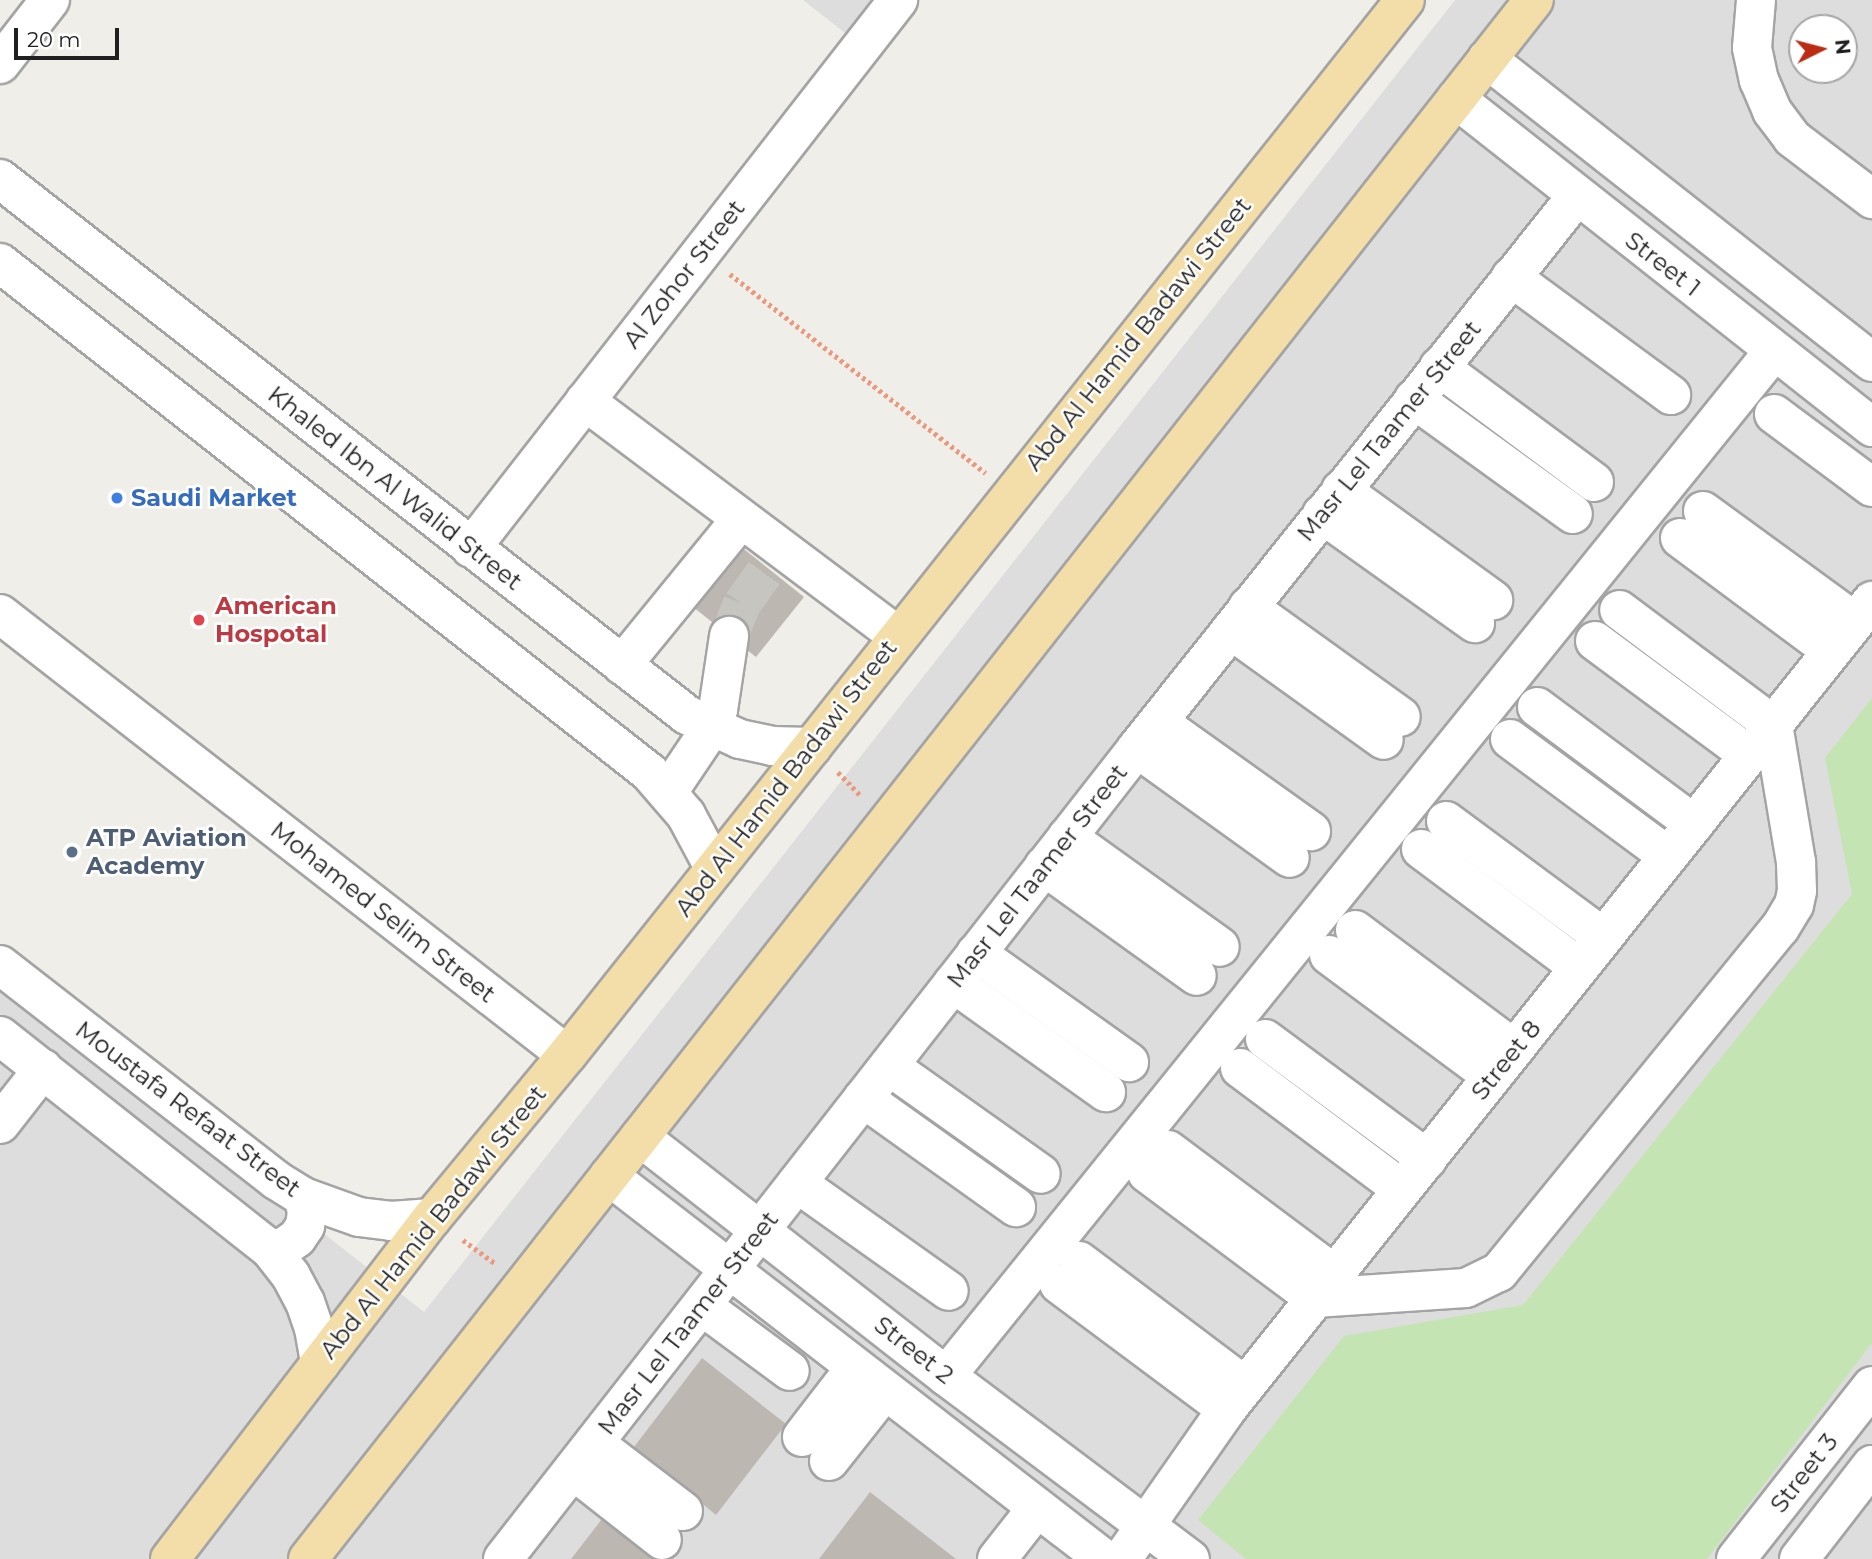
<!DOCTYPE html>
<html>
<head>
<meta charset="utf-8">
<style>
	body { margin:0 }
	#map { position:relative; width:1872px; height:1559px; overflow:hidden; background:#f0eee8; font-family:Montserrat,sans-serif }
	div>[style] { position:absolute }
	.residential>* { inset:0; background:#dedddd }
	.grass>* { inset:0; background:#c4e4b3 }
	.building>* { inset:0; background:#bdb7b1 }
	.minor-tunnel>* { height:38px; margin-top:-19px; transform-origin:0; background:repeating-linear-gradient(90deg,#c6c5c0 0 38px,transparent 0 57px) }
	.path>* { height:4.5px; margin-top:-2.25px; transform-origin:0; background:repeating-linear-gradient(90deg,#ec987c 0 3.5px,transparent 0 7px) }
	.roads { filter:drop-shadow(2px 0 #a4a4a4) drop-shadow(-2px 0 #a4a4a4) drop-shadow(0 2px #a4a4a4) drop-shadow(0 -2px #a4a4a4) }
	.minor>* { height:38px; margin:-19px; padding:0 19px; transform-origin:19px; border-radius:19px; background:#fff }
	.major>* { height:38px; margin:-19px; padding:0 19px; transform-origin:19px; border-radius:19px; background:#f3dea9 }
	.dots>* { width:19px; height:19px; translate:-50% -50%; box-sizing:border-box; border:4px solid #fff; border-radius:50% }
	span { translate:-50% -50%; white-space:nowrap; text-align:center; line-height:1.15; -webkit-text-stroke:5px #fff; paint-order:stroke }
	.street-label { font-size:24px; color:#202020 }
	.shop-label { font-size:24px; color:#366cbe; font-weight:700 }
	.left { translate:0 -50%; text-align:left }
	.health-label { font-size:24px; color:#be3a42; font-weight:700 }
	.service-label { font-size:24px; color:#4e5e75; font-weight:700 }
	.north { position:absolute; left:1788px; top:14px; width:70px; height:70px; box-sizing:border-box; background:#fff; border:2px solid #a6a6a6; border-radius:50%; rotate:84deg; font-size:19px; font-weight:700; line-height:28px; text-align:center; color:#202020 }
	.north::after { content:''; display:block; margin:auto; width:24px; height:32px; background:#bc2c14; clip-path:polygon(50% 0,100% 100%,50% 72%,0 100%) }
	.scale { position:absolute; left:14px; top:28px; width:105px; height:32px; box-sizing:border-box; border:4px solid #202020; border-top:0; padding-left:9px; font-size:21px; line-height:24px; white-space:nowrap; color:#202020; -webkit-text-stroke:5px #fff; paint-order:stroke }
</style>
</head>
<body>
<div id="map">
	<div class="residential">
		<i style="clip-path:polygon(803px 0,914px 0,872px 54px)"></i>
		<i style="clip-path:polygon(evenodd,1455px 0,1872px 0,1872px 1559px,0 1559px,0 980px,424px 1312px,1455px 0,1802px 28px,1844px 28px,1844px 70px,1802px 70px,1802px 28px)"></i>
	</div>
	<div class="grass">
		<i style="clip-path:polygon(1872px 698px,1872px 1343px,1707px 1559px,1246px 1559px,1198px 1520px,1344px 1336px,1523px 1305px,1852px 894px,1825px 758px)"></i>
	</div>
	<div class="building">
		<i style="clip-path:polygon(735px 542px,804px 597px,756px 657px,688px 603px)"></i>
		<i style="clip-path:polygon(702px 1358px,786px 1424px,716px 1515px,634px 1447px)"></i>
		<i style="clip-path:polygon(870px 1492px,956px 1559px,819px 1559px)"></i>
		<i style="clip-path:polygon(602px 1519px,653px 1559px,571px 1559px)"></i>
	</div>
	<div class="minor-tunnel">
		<i style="left:729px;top:636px;width:35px;rotate:-68deg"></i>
		<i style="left:742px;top:604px;width:44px;rotate:-54.2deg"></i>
	</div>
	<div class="path">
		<i style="left:730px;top:274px;width:324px;rotate:37.9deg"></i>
		<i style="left:838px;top:772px;width:33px;rotate:46deg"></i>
		<i style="left:463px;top:1240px;width:39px;rotate:36deg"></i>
	</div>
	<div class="roads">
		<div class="minor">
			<i style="left:1756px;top:0;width:48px;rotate:94.8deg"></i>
			<i style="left:1752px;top:48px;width:33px;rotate:78deg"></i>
			<i style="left:1759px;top:80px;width:34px;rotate:67deg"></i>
			<i style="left:1772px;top:111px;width:34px;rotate:53deg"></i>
			<i style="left:1792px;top:138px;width:101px;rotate:37.3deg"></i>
			<i style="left:1487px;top:59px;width:490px;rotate:38.2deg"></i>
			<i style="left:0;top:64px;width:81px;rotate:-52deg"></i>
			<i style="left:1456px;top:99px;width:530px;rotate:38.25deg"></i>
			<i style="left:0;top:179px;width:871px;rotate:37.96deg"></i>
			<i style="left:687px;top:715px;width:58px;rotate:24.4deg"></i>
			<i style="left:740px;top:739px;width:33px;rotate:12deg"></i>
			<i style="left:772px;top:746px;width:40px;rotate:1.4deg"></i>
			<i style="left:0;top:263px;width:825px;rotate:38.11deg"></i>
			<i style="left:649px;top:772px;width:57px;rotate:49.3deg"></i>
			<i style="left:686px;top:815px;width:61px;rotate:61.8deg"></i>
			<i style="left:1511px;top:277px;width:199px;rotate:36.4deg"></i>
			<i style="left:1439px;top:367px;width:193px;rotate:36.6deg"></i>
			<i style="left:1414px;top:399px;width:196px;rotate:35.9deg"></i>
			<i style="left:585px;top:401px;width:390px;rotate:36.9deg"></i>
			<i style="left:1774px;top:414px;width:122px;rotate:36.7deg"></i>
			<i style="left:1341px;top:490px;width:188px;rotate:35.9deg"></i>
			<i style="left:1703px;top:511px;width:188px;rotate:36.1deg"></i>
			<i style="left:1322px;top:514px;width:188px;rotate:35.5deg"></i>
			<i style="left:1680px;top:538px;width:189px;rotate:36.6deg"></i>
			<i style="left:471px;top:548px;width:695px;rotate:-52.07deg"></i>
			<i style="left:1248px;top:607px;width:188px;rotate:35.7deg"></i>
			<i style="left:0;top:614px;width:718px;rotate:37.87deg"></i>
			<i style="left:1231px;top:630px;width:188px;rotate:35.7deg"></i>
			<i style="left:1595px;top:641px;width:192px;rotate:36.5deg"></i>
			<i style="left:622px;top:665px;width:188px;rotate:-50.8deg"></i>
			<i style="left:1537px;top:707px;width:196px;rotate:36.7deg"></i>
			<i style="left:1158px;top:722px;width:188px;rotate:35.5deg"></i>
			<i style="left:1510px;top:739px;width:197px;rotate:36.5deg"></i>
			<i style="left:1137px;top:748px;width:188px;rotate:35.7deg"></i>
			<i style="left:668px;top:792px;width:77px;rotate:-56.1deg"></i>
			<i style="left:711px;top:728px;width:19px;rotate:-69deg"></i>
			<i style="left:718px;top:710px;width:75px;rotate:-81.5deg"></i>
			<i style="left:1446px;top:821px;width:195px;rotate:36.5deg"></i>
			<i style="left:1067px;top:837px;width:188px;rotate:35.7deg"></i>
			<i style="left:1421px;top:849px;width:197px;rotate:36.8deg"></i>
			<i style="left:1044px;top:866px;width:188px;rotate:35.7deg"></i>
			<i style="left:1355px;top:930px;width:199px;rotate:36.8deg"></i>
			<i style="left:976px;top:953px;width:188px;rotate:35.5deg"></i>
			<i style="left:1329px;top:955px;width:203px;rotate:36.6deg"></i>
			<i style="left:0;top:965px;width:350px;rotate:37.9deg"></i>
			<i style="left:276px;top:1180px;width:32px;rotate:32deg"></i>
			<i style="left:303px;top:1197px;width:59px;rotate:19.7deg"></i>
			<i style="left:359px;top:1217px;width:32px;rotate:7deg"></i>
			<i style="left:391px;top:1221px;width:41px;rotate:-4.2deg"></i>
			<i style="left:953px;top:983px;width:188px;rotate:35.5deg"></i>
			<i style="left:0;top:1036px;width:344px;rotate:38.3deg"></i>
			<i style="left:270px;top:1249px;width:34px;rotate:52deg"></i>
			<i style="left:291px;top:1276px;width:30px;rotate:62deg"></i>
			<i style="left:305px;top:1302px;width:28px;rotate:71deg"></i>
			<i style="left:314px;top:1328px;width:36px;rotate:80deg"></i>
			<i style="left:1265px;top:1039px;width:202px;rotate:36.5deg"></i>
			<i style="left:889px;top:1066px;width:186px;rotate:35.4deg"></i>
			<i style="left:1240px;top:1068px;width:202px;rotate:36.8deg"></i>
			<i style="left:863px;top:1098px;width:188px;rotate:35.5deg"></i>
			<i style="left:0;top:1124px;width:70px;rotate:-52deg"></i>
			<i style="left:640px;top:1137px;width:388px;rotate:38deg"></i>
			<i style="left:946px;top:1376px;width:305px;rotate:36.9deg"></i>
			<i style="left:1168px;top:1150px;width:207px;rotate:36.8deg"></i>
			<i style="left:1147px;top:1173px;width:209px;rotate:36.7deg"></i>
			<i style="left:1315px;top:1298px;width:151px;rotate:-3.8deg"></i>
			<i style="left:1466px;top:1288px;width:37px;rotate:-26deg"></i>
			<i style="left:1499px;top:1272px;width:444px;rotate:-50.8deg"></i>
			<i style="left:1780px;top:928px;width:27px;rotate:-59deg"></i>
			<i style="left:1794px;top:905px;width:14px;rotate:-78deg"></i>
			<i style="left:1797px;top:891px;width:29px;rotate:-92deg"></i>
			<i style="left:1796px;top:862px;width:139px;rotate:-99.5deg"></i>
			<i style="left:1773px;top:725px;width:192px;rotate:-143.2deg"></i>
			<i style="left:609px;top:1176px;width:626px;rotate:37.73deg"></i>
			<i style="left:797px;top:1183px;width:186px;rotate:35.4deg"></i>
			<i style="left:270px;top:1249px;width:14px;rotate:-8deg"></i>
			<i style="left:284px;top:1247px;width:16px;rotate:-35deg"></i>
			<i style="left:297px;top:1238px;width:14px;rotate:-56deg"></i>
			<i style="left:305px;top:1226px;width:15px;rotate:-82deg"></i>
			<i style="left:307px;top:1211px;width:15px;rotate:-106deg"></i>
			<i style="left:1079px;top:1261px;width:208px;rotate:37deg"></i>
			<i style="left:1059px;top:1284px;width:209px;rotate:36.7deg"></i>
			<i style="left:702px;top:1306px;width:109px;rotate:36.5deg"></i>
			<i style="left:946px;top:1376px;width:1318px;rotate:-51.07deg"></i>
			<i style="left:802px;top:1437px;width:88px;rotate:-52.4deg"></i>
			<i style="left:594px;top:1443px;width:112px;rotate:37.4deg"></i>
			<i style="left:829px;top:1461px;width:90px;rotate:-51.7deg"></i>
			<i style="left:573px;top:1470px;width:113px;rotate:38.2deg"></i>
			<i style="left:503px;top:1559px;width:1029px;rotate:-51.98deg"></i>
			<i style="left:1137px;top:748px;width:705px;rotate:-51.45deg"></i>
			<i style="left:997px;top:1559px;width:65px;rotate:-51.9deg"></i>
			<i style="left:1122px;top:1559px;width:183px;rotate:-55deg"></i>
			<i style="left:1227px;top:1409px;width:1034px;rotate:-51.4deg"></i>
			<i style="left:1736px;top:1559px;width:220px;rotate:-51.8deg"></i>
			<i style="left:1799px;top:1559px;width:119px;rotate:-52.2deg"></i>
		</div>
		<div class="major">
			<i style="left:170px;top:1559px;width:430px;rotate:-52.5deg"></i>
			<i style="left:432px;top:1218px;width:212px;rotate:-50.4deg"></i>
			<i style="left:567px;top:1055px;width:1347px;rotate:-51.54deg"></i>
			<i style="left:308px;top:1559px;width:1983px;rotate:-51.82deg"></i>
		</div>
	</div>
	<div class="dots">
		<i style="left:117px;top:498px;background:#3f7fe0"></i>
		<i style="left:199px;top:620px;background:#e0444e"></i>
		<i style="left:72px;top:852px;background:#5c6f8a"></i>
	</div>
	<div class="street-label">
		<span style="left:1663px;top:264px;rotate:38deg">Street 1</span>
		<span style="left:684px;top:274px;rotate:-52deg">Al Zohor Street</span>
		<span style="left:1138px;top:334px;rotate:-51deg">Abd Al Hamid Badawi Street</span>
		<span style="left:1389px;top:431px;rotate:-51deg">Masr Lel Taamer Street</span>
		<span style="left:395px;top:488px;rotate:38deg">Khaled Ibn Al Walid Street</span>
		<span style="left:786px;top:778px;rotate:-52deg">Abd Al Hamid Badawi Street</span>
		<span style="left:1037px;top:876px;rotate:-52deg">Masr Lel Taamer Street</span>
		<span style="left:383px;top:912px;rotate:38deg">Mohamed Selim Street</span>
		<span style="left:1506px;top:1060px;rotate:-51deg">Street 8</span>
		<span style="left:188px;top:1109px;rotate:37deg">Moustafa Refaat Street</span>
		<span style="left:433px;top:1222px;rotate:-51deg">Abd Al Hamid Badawi Street</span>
		<span style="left:688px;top:1323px;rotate:-52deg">Masr Lel Taamer Street</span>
		<span style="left:914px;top:1350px;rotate:38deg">Street 2</span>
		<span style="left:1804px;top:1473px;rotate:-52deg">Street 3</span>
	</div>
	<div class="shop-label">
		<span class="left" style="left:131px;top:498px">Saudi Market</span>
	</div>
	<div class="health-label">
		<span class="left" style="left:215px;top:620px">American<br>Hospotal</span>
	</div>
	<div class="service-label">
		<span class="left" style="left:86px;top:852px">ATP Aviation<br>Academy</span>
	</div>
	<div class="north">N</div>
	<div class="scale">20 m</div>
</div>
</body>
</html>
